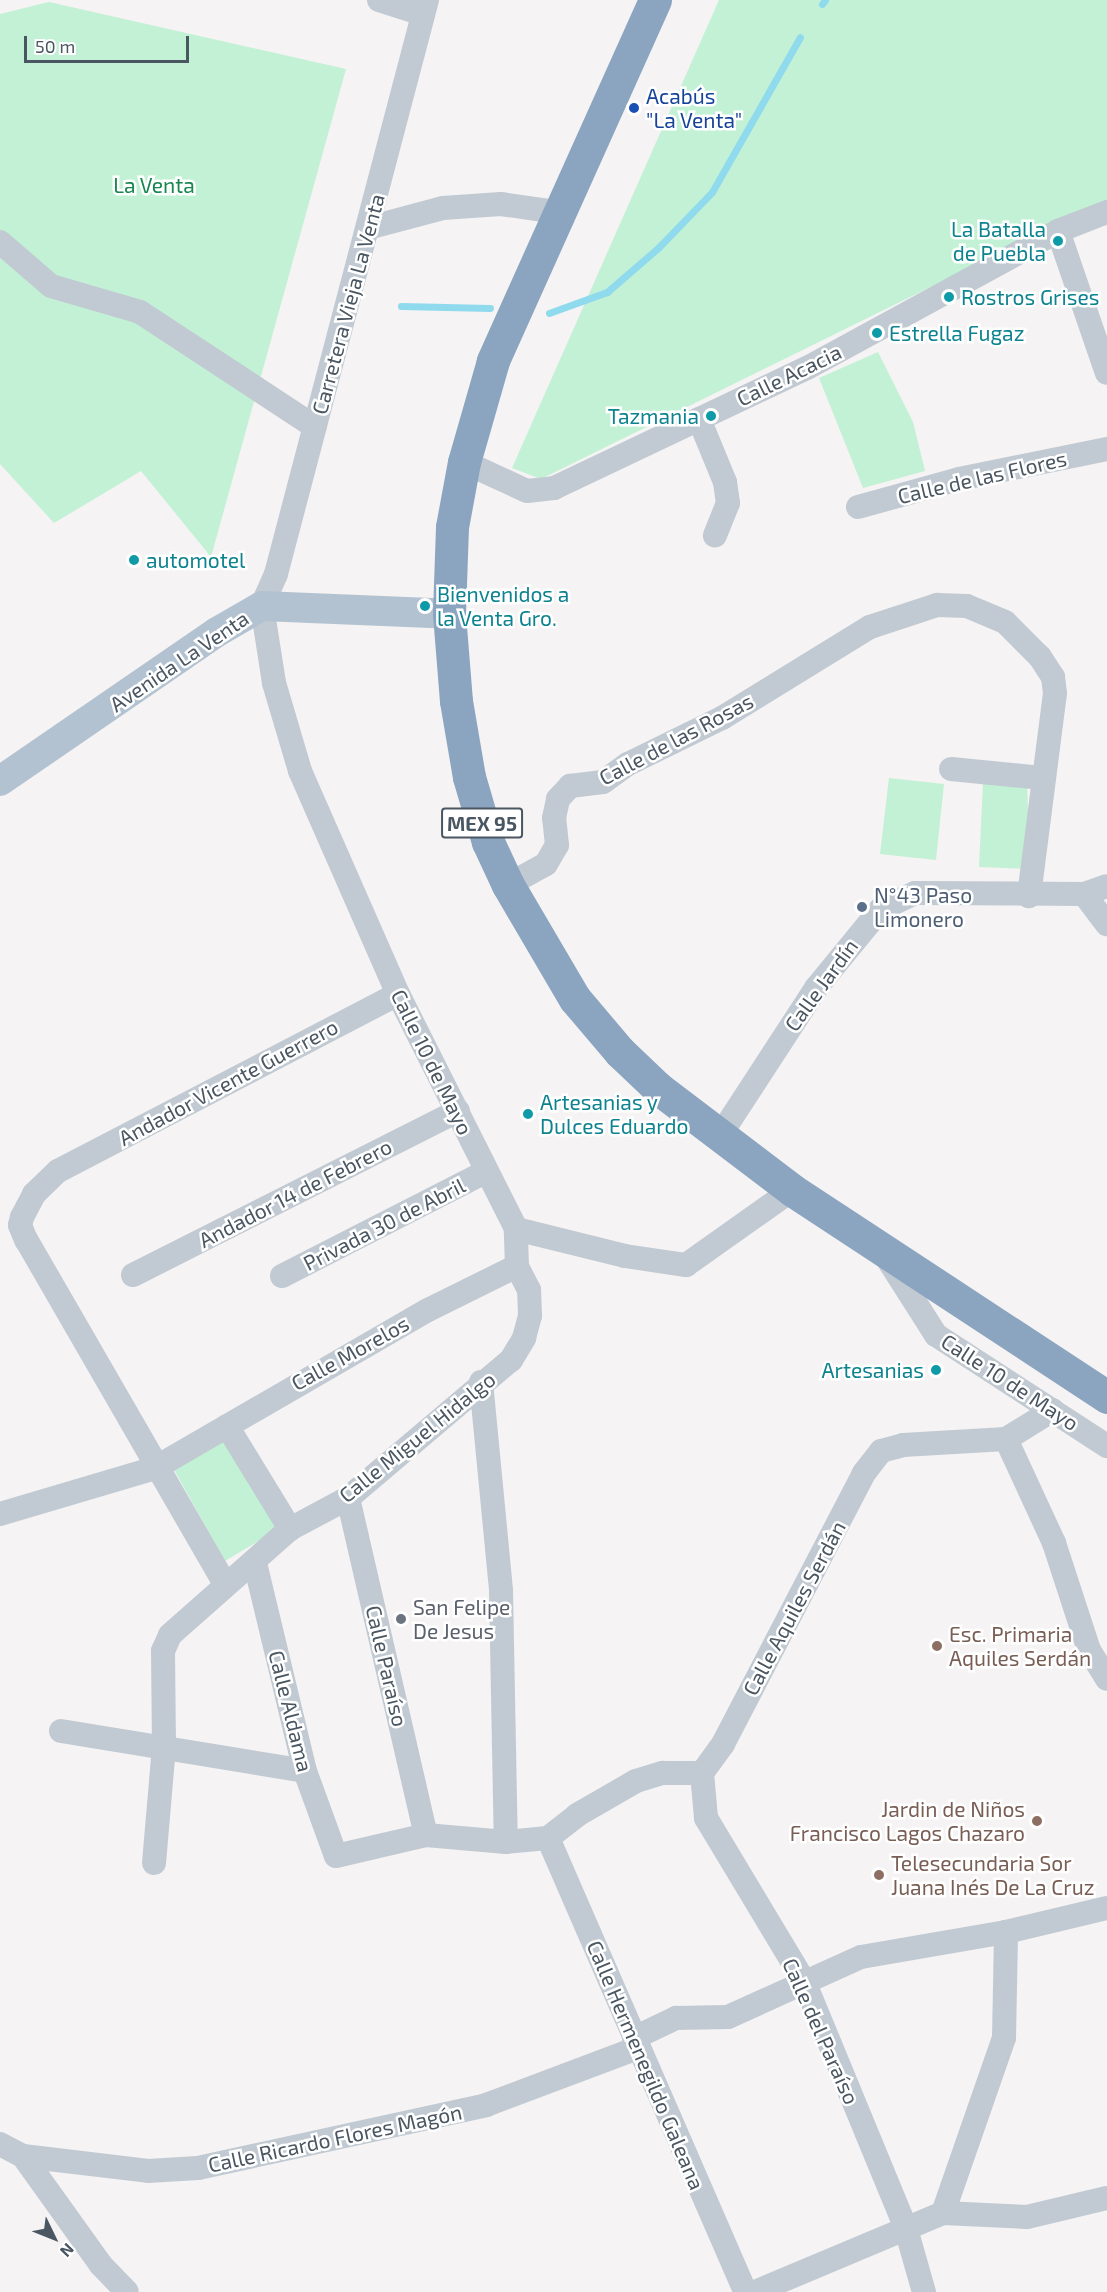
<!DOCTYPE html>
<html>
<head>
<meta charset="utf-8">
<style>
	body { margin:0 }
	#map { position:relative; width:1107px; height:2292px; overflow:hidden; background:#f5f3f3; font-family:"Exo 2",sans-serif }
	div>[style] { position:absolute }
	.green>* { inset:0; background:#c3f1d5 }
	.stream>* { height:7px; margin:-3.5px; padding:0 3.5px; transform-origin:3.5px; border-radius:3.5px; background:#90daee }
	.minor>* { height:24px; margin:-12px; padding:0 12px; transform-origin:12px; border-radius:12px; background:#c1cad2 }
	.major>* { height:30px; margin:-15px; padding:0 15px; transform-origin:15px; border-radius:15px; background:#b3c2d1 }
	.highway>* { height:33px; margin:-16.5px; padding:0 16.5px; transform-origin:16.5px; border-radius:16.5px; background:#8ba5c1 }
	.dots>* { width:16px; height:16px; translate:-50% -50%; box-sizing:border-box; border:3px solid #fff; border-radius:50% }
	span { translate:-50% -50%; white-space:nowrap; text-align:center; line-height:1.15; -webkit-text-stroke:5px #fff; paint-order:stroke }
	.shield-label span { padding:2px 4px; background:#fff; border:2px solid; border-radius:4px; -webkit-text-stroke-width:0 }
	.shield-label { font-size:20px; color:#4a5661; font-weight:700 }
	.transit-label { font-size:21px; color:#164399 }
	.left { translate:0 -50%; text-align:left }
	.park-label { font-size:21px; color:#17864f }
	.culture-label { font-size:21px; color:#0d838f }
	.right { translate:-100% -50%; text-align:right }
	.street-label { font-size:21px; color:#4a5661 }
	.service-label { font-size:21px; color:#4e5e75 }
	.worship-label { font-size:21px; color:#5b616d }
	.education-label { font-size:21px; color:#785e54 }
	.north { position:absolute; left:24px; top:2208px; width:60px; height:60px; -webkit-text-stroke:4px #fff; paint-order:stroke; rotate:133deg; font-size:16px; font-weight:700; line-height:24px; text-align:center; color:#4a5661 }
	.north::after { content:''; display:block; margin:auto; width:21px; height:27px; background:#4a5661; clip-path:polygon(50% 0,100% 100%,50% 72%,0 100%) }
	.scale { position:absolute; left:24px; top:36px; width:165px; height:27px; box-sizing:border-box; border:3px solid #4a5661; border-top:0; padding-left:8px; font-size:18px; line-height:21px; white-space:nowrap; color:#4a5661; -webkit-text-stroke:4px #fff; paint-order:stroke }
</style>
</head>
<body>
<div id="map">
	<div class="green">
		<i style="clip-path:polygon(719px 0,1107px 0,1107px 200px,541px 479px,512px 468px)"></i>
		<i style="clip-path:polygon(49px 2px,346px 69px,211px 557px,141px 471px,54px 523px,0 464px,0 14px)"></i>
		<i style="clip-path:polygon(878px 352px,913px 422px,925px 471px,863px 488px,819px 378px)"></i>
		<i style="clip-path:polygon(889px 778px,944px 784px,936px 860px,880px 854px)"></i>
		<i style="clip-path:polygon(1027px 781px,1030px 869px,979px 867px,983px 782px)"></i>
		<i style="clip-path:polygon(225px 1441px,280px 1528px,225px 1561px,172px 1466px)"></i>
	</div>
	<div class="stream">
		<i style="left:822px;top:4px;width:5px;rotate:-53deg"></i>
		<i style="left:401px;top:306px;width:89px;rotate:1.3deg"></i>
		<i style="left:549px;top:313px;width:62px;rotate:-19.9deg"></i>
		<i style="left:607px;top:292px;width:67px;rotate:-40.8deg"></i>
		<i style="left:658px;top:248px;width:78px;rotate:-46deg"></i>
		<i style="left:712px;top:192px;width:178px;rotate:-60.4deg"></i>
	</div>
	<div class="minor">
		<i style="left:379px;top:0;width:46px;rotate:17.7deg"></i>
		<i style="left:427px;top:0;width:594px;rotate:104.74deg"></i>
		<i style="left:276px;top:574px;width:35px;rotate:114deg"></i>
		<i style="left:262px;top:606px;width:78px;rotate:81.1deg"></i>
		<i style="left:274px;top:683px;width:92px;rotate:73.5deg"></i>
		<i style="left:300px;top:771px;width:244px;rotate:66.3deg"></i>
		<i style="left:398px;top:994px;width:263px;rotate:63.3deg"></i>
		<i style="left:516px;top:1229px;width:112px;rotate:13.9deg"></i>
		<i style="left:625px;top:1256px;width:62px;rotate:8.4deg"></i>
		<i style="left:686px;top:1265px;width:130px;rotate:-35.3deg"></i>
		<i style="left:368px;top:228px;width:78px;rotate:-14.9deg"></i>
		<i style="left:443px;top:208px;width:58px;rotate:-3.9deg"></i>
		<i style="left:501px;top:204px;width:57px;rotate:8.1deg"></i>
		<i style="left:1058px;top:231px;width:150px;rotate:71deg"></i>
		<i style="left:0;top:242px;width:67px;rotate:40.8deg"></i>
		<i style="left:51px;top:286px;width:93px;rotate:16.3deg"></i>
		<i style="left:140px;top:312px;width:209px;rotate:33.3deg"></i>
		<i style="left:699px;top:419px;width:68px;rotate:67.6deg"></i>
		<i style="left:725px;top:482px;width:21px;rotate:82deg"></i>
		<i style="left:728px;top:503px;width:35px;rotate:112deg"></i>
		<i style="left:464px;top:462px;width:69px;rotate:24.7deg"></i>
		<i style="left:527px;top:491px;width:27px;rotate:-6deg"></i>
		<i style="left:554px;top:488px;width:280px;rotate:-25.4deg"></i>
		<i style="left:807px;top:368px;width:286px;rotate:-28.6deg"></i>
		<i style="left:1058px;top:231px;width:53px;rotate:-21.2deg"></i>
		<i style="left:858px;top:507px;width:105px;rotate:-15.5deg"></i>
		<i style="left:959px;top:479px;width:151px;rotate:-11.5deg"></i>
		<i style="left:951px;top:769px;width:91px;rotate:5.6deg"></i>
		<i style="left:508px;top:885px;width:43px;rotate:-28.9deg"></i>
		<i style="left:546px;top:864px;width:22px;rotate:-60deg"></i>
		<i style="left:557px;top:845px;width:27px;rotate:-96deg"></i>
		<i style="left:554px;top:818px;width:19px;rotate:-78deg"></i>
		<i style="left:558px;top:799px;width:18px;rotate:-47deg"></i>
		<i style="left:570px;top:786px;width:33px;rotate:-7deg"></i>
		<i style="left:603px;top:782px;width:31px;rotate:-36deg"></i>
		<i style="left:628px;top:764px;width:105px;rotate:-26.1deg"></i>
		<i style="left:722px;top:718px;width:174px;rotate:-31.6deg"></i>
		<i style="left:870px;top:627px;width:71px;rotate:-18.2deg"></i>
		<i style="left:937px;top:605px;width:30px;rotate:2deg"></i>
		<i style="left:967px;top:606px;width:41px;rotate:22.8deg"></i>
		<i style="left:1005px;top:622px;width:49px;rotate:45deg"></i>
		<i style="left:1040px;top:657px;width:24px;rotate:57deg"></i>
		<i style="left:1053px;top:677px;width:16px;rotate:83deg"></i>
		<i style="left:1055px;top:693px;width:205px;rotate:97.3deg"></i>
		<i style="left:1084px;top:894px;width:38px;rotate:53deg"></i>
		<i style="left:719px;top:1137px;width:178px;rotate:-56.9deg"></i>
		<i style="left:816px;top:988px;width:102px;rotate:-50.6deg"></i>
		<i style="left:881px;top:909px;width:38px;rotate:-25deg"></i>
		<i style="left:915px;top:893px;width:169px;rotate:0.3deg"></i>
		<i style="left:1084px;top:894px;width:24px;rotate:-19deg"></i>
		<i style="left:885px;top:1255px;width:95px;rotate:57.5deg"></i>
		<i style="left:936px;top:1335px;width:204px;rotate:33deg"></i>
		<i style="left:133px;top:1275px;width:364px;rotate:-26.8deg"></i>
		<i style="left:282px;top:1276px;width:228px;rotate:-27.1deg"></i>
		<i style="left:481px;top:1382px;width:210px;rotate:84.5deg"></i>
		<i style="left:501px;top:1591px;width:251px;rotate:88.9deg"></i>
		<i style="left:227px;top:1426px;width:121px;rotate:58.5deg"></i>
		<i style="left:1006px;top:1439px;width:115px;rotate:65.2deg"></i>
		<i style="left:1054px;top:1543px;width:113px;rotate:71.9deg"></i>
		<i style="left:1089px;top:1650px;width:34px;rotate:58deg"></i>
		<i style="left:348px;top:1498px;width:346px;rotate:77deg"></i>
		<i style="left:0;top:1514px;width:162px;rotate:-16.5deg"></i>
		<i style="left:155px;top:1468px;width:315px;rotate:-30.1deg"></i>
		<i style="left:428px;top:1310px;width:99px;rotate:-26.3deg"></i>
		<i style="left:517px;top:1266px;width:37px;rotate:-92deg"></i>
		<i style="left:255px;top:1563px;width:214px;rotate:76.5deg"></i>
		<i style="left:305px;top:1771px;width:90px;rotate:70deg"></i>
		<i style="left:336px;top:1856px;width:92px;rotate:-13.1deg"></i>
		<i style="left:426px;top:1835px;width:80px;rotate:5deg"></i>
		<i style="left:506px;top:1842px;width:42px;rotate:-5.4deg"></i>
		<i style="left:225px;top:1584px;width:397px;rotate:-120deg"></i>
		<i style="left:26px;top:1240px;width:16px;rotate:-112deg"></i>
		<i style="left:20px;top:1225px;width:8px;rotate:-76deg"></i>
		<i style="left:22px;top:1217px;width:26px;rotate:-62deg"></i>
		<i style="left:34px;top:1194px;width:33px;rotate:-44deg"></i>
		<i style="left:58px;top:1171px;width:383px;rotate:-27.5deg"></i>
		<i style="left:61px;top:1731px;width:247px;rotate:9.3deg"></i>
		<i style="left:702px;top:1773px;width:45px;rotate:84.9deg"></i>
		<i style="left:706px;top:1818px;width:190px;rotate:59deg"></i>
		<i style="left:804px;top:1981px;width:268px;rotate:67.6deg"></i>
		<i style="left:906px;top:2229px;width:66px;rotate:74.1deg"></i>
		<i style="left:702px;top:1773px;width:36px;rotate:-54deg"></i>
		<i style="left:723px;top:1744px;width:305px;rotate:-62.5deg"></i>
		<i style="left:864px;top:1473px;width:28px;rotate:-52deg"></i>
		<i style="left:881px;top:1451px;width:23px;rotate:-15deg"></i>
		<i style="left:903px;top:1445px;width:103px;rotate:-3.3deg"></i>
		<i style="left:1006px;top:1439px;width:55px;rotate:-31.7deg"></i>
		<i style="left:548px;top:1838px;width:495px;rotate:66.5deg"></i>
		<i style="left:548px;top:1838px;width:37px;rotate:-38deg"></i>
		<i style="left:577px;top:1815px;width:68px;rotate:-30deg"></i>
		<i style="left:636px;top:1781px;width:28px;rotate:-17deg"></i>
		<i style="left:663px;top:1773px;width:39px"></i>
		<i style="left:154px;top:1863px;width:116px;rotate:-85.1deg"></i>
		<i style="left:164px;top:1747px;width:96px;rotate:-90.6deg"></i>
		<i style="left:163px;top:1651px;width:17px;rotate:-66deg"></i>
		<i style="left:170px;top:1635px;width:160px;rotate:-41.5deg"></i>
		<i style="left:290px;top:1529px;width:66px;rotate:-28.1deg"></i>
		<i style="left:348px;top:1498px;width:214px;rotate:-40.3deg"></i>
		<i style="left:511px;top:1360px;width:26px;rotate:-59deg"></i>
		<i style="left:524px;top:1338px;width:23px;rotate:-75deg"></i>
		<i style="left:530px;top:1316px;width:26px;rotate:-92deg"></i>
		<i style="left:529px;top:1290px;width:27px;rotate:-117deg"></i>
		<i style="left:634px;top:2038px;width:47px;rotate:-25.5deg"></i>
		<i style="left:676px;top:2018px;width:52px;rotate:-1.1deg"></i>
		<i style="left:728px;top:2017px;width:146px;rotate:-24.3deg"></i>
		<i style="left:861px;top:1957px;width:147px;rotate:-9.8deg"></i>
		<i style="left:1006px;top:1932px;width:104px;rotate:-13.4deg"></i>
		<i style="left:0;top:2144px;width:26px;rotate:28deg"></i>
		<i style="left:23px;top:2156px;width:134px;rotate:54.4deg"></i>
		<i style="left:101px;top:2265px;width:37px;rotate:46deg"></i>
		<i style="left:23px;top:2156px;width:126px;rotate:6.8deg"></i>
		<i style="left:148px;top:2171px;width:50px;rotate:-3.4deg"></i>
		<i style="left:198px;top:2168px;width:295px;rotate:-12.3deg"></i>
		<i style="left:486px;top:2105px;width:162px;rotate:-20.6deg"></i>
		<i style="left:943px;top:2213px;width:185px;rotate:-70.8deg"></i>
		<i style="left:1004px;top:2038px;width:106px;rotate:-88.9deg"></i>
		<i style="left:755px;top:2292px;width:204px;rotate:-22.8deg"></i>
		<i style="left:943px;top:2213px;width:84px;rotate:2.7deg"></i>
		<i style="left:1027px;top:2217px;width:82px;rotate:-13.4deg"></i>
	</div>
	<div class="major">
		<i style="left:0;top:781px;width:263px;rotate:-34.5deg"></i>
		<i style="left:217px;top:632px;width:52px;rotate:-30deg"></i>
		<i style="left:262px;top:606px;width:187px;rotate:2.4deg"></i>
	</div>
	<div class="highway">
		<i style="left:655px;top:0;width:396px;rotate:114.2deg"></i>
		<i style="left:493px;top:361px;width:105px;rotate:106deg"></i>
		<i style="left:464px;top:462px;width:66px;rotate:100.5deg"></i>
		<i style="left:452px;top:527px;width:87px;rotate:92deg"></i>
		<i style="left:449px;top:614px;width:87px;rotate:85.4deg"></i>
		<i style="left:456px;top:701px;width:77px;rotate:80.3deg"></i>
		<i style="left:469px;top:777px;width:68px;rotate:73.7deg"></i>
		<i style="left:488px;top:842px;width:47px;rotate:65.1deg"></i>
		<i style="left:508px;top:885px;width:132px;rotate:59.6deg"></i>
		<i style="left:575px;top:999px;width:70px;rotate:49.7deg"></i>
		<i style="left:620px;top:1052px;width:54px;rotate:43.5deg"></i>
		<i style="left:659px;top:1089px;width:167px;rotate:37.2deg"></i>
		<i style="left:792px;top:1190px;width:377px;rotate:33.3deg"></i>
	</div>
	<div class="dots">
		<i style="left:634px;top:108px;background:#1a4fb4"></i>
		<i style="left:1058px;top:241px;background:#0f9aa8"></i>
		<i style="left:949px;top:297px;background:#0f9aa8"></i>
		<i style="left:877px;top:333px;background:#0f9aa8"></i>
		<i style="left:711px;top:416px;background:#0f9aa8"></i>
		<i style="left:134px;top:560px;background:#0f9aa8"></i>
		<i style="left:425px;top:606px;background:#0f9aa8"></i>
		<i style="left:862px;top:907px;background:#5c6f8a"></i>
		<i style="left:528px;top:1114px;background:#0f9aa8"></i>
		<i style="left:936px;top:1370px;background:#0f9aa8"></i>
		<i style="left:401px;top:1619px;background:#6b7280"></i>
		<i style="left:937px;top:1646px;background:#8d6e63"></i>
		<i style="left:1037px;top:1821px;background:#8d6e63"></i>
		<i style="left:879px;top:1875px;background:#8d6e63"></i>
	</div>
	<div class="shield-label">
		<span style="left:482px;top:823px">MEX 95</span>
	</div>
	<div class="transit-label">
		<span class="left" style="left:646px;top:108px">Acabús<br>"La Venta"</span>
	</div>
	<div class="park-label">
		<span style="left:154px;top:185px">La Venta</span>
	</div>
	<div class="culture-label">
		<span class="right" style="left:1046px;top:241px">La Batalla<br>de Puebla</span>
		<span class="left" style="left:961px;top:297px">Rostros Grises</span>
		<span class="left" style="left:889px;top:333px">Estrella Fugaz</span>
		<span class="right" style="left:699px;top:416px">Tazmania</span>
		<span class="left" style="left:146px;top:560px">automotel</span>
		<span class="left" style="left:437px;top:606px">Bienvenidos a<br>la Venta Gro.</span>
		<span class="left" style="left:540px;top:1114px">Artesanias y<br>Dulces Eduardo</span>
		<span class="right" style="left:924px;top:1370px">Artesanias</span>
	</div>
	<div class="street-label">
		<span style="left:348px;top:304px;rotate:-75deg">Carretera Vieja La Venta</span>
		<span style="left:789px;top:375px;rotate:-26deg">Calle Acacia</span>
		<span style="left:982px;top:477px;rotate:-13deg">Calle de las Flores</span>
		<span style="left:179px;top:661px;rotate:-34deg">Avenida La Venta</span>
		<span style="left:676px;top:739px;rotate:-28deg">Calle de las Rosas</span>
		<span style="left:821px;top:985px;rotate:-54deg">Calle Jardín</span>
		<span style="left:432px;top:1062px;rotate:64deg">Calle 10 de Mayo</span>
		<span style="left:228px;top:1082px;rotate:-28deg">Andador Vicente Guerrero</span>
		<span style="left:295px;top:1193px;rotate:-27deg">Andador 14 de Febrero</span>
		<span style="left:384px;top:1224px;rotate:-27deg">Privada 30 de Abril</span>
		<span style="left:350px;top:1353px;rotate:-29deg">Calle Morelos</span>
		<span style="left:1010px;top:1382px;rotate:33deg">Calle 10 de Mayo</span>
		<span style="left:417px;top:1437px;rotate:-39deg">Calle Miguel Hidalgo</span>
		<span style="left:794px;top:1608px;rotate:-62deg">Calle Aquiles Serdán</span>
		<span style="left:387px;top:1666px;rotate:77deg">Calle Paraíso</span>
		<span style="left:291px;top:1711px;rotate:76deg">Calle Aldama</span>
		<span style="left:821px;top:2031px;rotate:66deg">Calle del Paraíso</span>
		<span style="left:646px;top:2065px;rotate:67deg">Calle Hermenegildo Galeana</span>
		<span style="left:335px;top:2138px;rotate:-12deg">Calle Ricardo Flores Magón</span>
	</div>
	<div class="service-label">
		<span class="left" style="left:874px;top:907px">N°43 Paso<br>Limonero</span>
	</div>
	<div class="worship-label">
		<span class="left" style="left:413px;top:1619px">San Felipe<br>De Jesus</span>
	</div>
	<div class="education-label">
		<span class="left" style="left:949px;top:1646px">Esc. Primaria<br>Aquiles Serdán</span>
		<span class="right" style="left:1025px;top:1821px">Jardin de Niños<br>Francisco Lagos Chazaro</span>
		<span class="left" style="left:891px;top:1875px">Telesecundaria Sor<br>Juana Inés De La Cruz</span>
	</div>
	<div class="north">N</div>
	<div class="scale">50 m</div>
</div>
</body>
</html>
